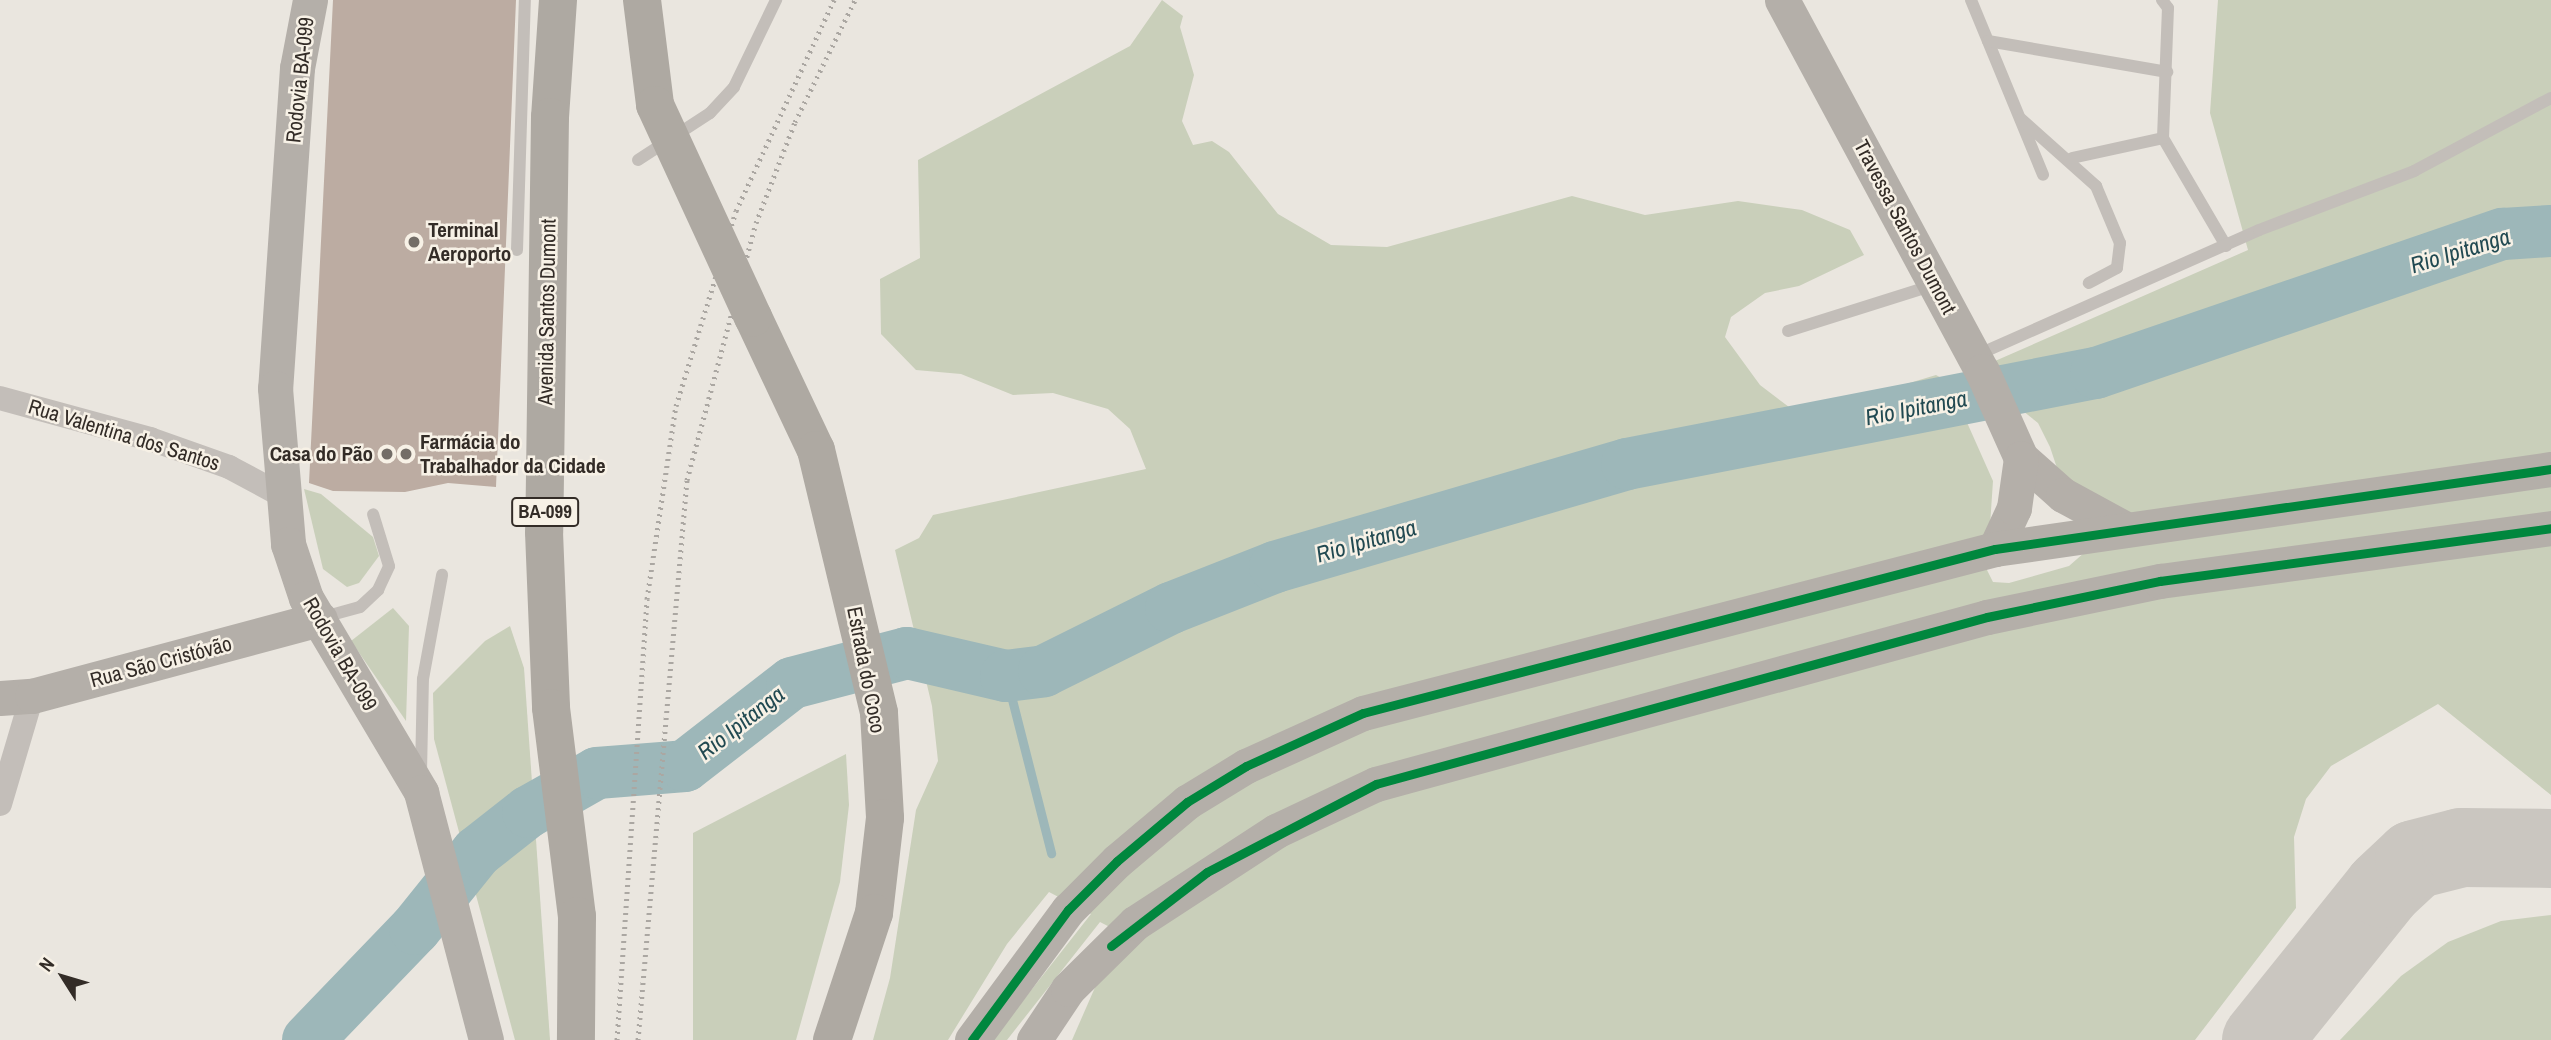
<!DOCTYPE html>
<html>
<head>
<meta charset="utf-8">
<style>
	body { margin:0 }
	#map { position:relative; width:2551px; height:1040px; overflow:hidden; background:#eae6df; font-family:"Archivo Narrow",sans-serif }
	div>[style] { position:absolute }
	.green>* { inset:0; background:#c9cfba }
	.stream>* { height:9px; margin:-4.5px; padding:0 4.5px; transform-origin:4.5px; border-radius:4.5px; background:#9db7b9 }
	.river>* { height:52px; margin:-26px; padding:0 26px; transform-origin:26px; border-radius:26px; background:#9db7b9 }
	.taxiway>* { height:79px; margin:-39.5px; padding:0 39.5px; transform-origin:39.5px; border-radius:39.5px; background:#cac6c0 }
	.building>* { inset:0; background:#bcaca2 }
	.service>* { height:12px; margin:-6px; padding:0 6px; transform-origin:6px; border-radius:6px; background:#c3beb9 }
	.minor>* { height:24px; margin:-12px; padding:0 12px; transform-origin:12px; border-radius:12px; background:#c3beb9 }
	.secondary>* { height:35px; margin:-17.5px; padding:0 17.5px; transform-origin:17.5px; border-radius:17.5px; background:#b4afa9 }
	.trunk>* { height:38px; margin:-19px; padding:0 19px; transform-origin:19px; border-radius:19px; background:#aea9a2 }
	.rail>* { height:5px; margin-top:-2.5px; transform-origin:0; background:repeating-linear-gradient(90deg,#aba7a2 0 2px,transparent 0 7px) }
	.trunk-bridge>* { height:38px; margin:-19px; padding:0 19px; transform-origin:19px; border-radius:19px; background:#aea9a2 }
	.cycleway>* { height:9px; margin:-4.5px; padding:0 4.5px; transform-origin:4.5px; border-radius:4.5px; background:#00873e }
	.dots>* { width:19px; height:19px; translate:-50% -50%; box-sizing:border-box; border:4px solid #f7f1e6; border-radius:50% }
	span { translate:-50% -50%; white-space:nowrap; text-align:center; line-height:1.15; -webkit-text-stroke:5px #f7f1e6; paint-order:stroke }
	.shield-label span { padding:2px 5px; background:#f7f1e6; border:2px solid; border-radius:5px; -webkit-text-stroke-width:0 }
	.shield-label { font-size:19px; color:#332c27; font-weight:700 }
	.street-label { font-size:21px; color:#332c27 }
	.poi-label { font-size:21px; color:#332c27; font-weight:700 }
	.left { translate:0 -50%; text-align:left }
	.right { translate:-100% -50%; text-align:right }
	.water-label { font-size:23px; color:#214951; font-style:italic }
	.north { position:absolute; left:28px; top:942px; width:70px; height:70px; -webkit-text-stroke:5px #f7f1e6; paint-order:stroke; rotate:307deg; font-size:19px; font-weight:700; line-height:28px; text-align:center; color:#332c27 }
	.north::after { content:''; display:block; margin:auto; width:24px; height:32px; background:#332c27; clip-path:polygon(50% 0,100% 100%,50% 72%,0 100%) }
</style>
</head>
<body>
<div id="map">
	<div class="green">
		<i style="clip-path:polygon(1162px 0,1183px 16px,1180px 27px,1194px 75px,1182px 121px,1193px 145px,1212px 141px,1229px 152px,1278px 214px,1331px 245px,1387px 247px,1572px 196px,1645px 215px,1738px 201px,1802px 210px,1850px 230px,1864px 255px,1799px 286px,1765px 293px,1731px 317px,1725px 337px,1760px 385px,1789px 407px,1826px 408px,1936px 375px,1949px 382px,1993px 481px,1987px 570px,1993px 582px,2009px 583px,2069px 566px,2085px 552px,2050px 447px,2038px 423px,2013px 403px,1995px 361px,2248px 250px,2210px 113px,2218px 0,2551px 0,2551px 795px,2438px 704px,2331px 766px,2306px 799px,2294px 837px,2296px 908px,2195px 1040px,1072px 1040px,1100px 976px,1131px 938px,1100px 922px,1007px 1040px,992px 1040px,1091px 914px,1049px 892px,1007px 944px,948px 1040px,873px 1040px,890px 978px,916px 810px,938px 761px,932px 706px,895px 550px,919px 538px,933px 515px,1146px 469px,1130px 429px,1108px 409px,1053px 393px,1013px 395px,961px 374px,916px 370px,881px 334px,880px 279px,920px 258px,918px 160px,1130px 46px)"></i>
		<i style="clip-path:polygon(304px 489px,321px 494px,373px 537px,379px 556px,359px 583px,347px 587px,323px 569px)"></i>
		<i style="clip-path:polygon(393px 608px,409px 626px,406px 721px,351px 641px)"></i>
		<i style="clip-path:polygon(510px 626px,524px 668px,550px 1040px,515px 1040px,434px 739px,433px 693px,485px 641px)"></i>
		<i style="clip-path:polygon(846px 754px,849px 805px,840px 882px,796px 1040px,693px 1040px,693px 833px)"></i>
		<i style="clip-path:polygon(2551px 915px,2551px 1040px,2340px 1040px,2401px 976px,2448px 942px,2501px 921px)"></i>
	</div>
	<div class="stream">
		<i style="left:1006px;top:676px;width:183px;rotate:75.7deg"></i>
	</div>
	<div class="river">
		<i style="left:308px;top:1040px;width:154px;rotate:-46.1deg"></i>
		<i style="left:415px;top:929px;width:99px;rotate:-51.2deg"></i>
		<i style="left:477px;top:852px;width:65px;rotate:-38.1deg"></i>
		<i style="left:528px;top:812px;width:79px;rotate:-29.5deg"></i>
		<i style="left:597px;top:773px;width:88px;rotate:-4.5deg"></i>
		<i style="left:685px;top:766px;width:135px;rotate:-37.8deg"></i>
		<i style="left:792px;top:683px;width:119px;rotate:-14.6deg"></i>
		<i style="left:907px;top:653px;width:102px;rotate:13.1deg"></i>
		<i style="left:1006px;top:676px;width:38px;rotate:-7deg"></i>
		<i style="left:1044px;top:671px;width:142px;rotate:-26.4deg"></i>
		<i style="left:1171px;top:608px;width:112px;rotate:-21.5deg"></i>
		<i style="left:1275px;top:567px;width:367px;rotate:-16.3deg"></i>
		<i style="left:1627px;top:464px;width:478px;rotate:-11deg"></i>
		<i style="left:2096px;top:373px;width:430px;rotate:-18.9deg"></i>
		<i style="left:2503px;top:234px;width:48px;rotate:-3.6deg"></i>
	</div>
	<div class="taxiway">
		<i style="left:2261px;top:1040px;width:195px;rotate:-51.2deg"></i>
		<i style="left:2383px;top:888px;width:42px;rotate:-43.1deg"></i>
		<i style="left:2414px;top:859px;width:49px;rotate:-14.3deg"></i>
		<i style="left:2461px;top:847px;width:90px;rotate:0.6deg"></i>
	</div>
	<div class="building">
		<i style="clip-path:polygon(333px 0,516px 0,496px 487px,448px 483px,405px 492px,333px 491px,309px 483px)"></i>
	</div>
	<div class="service">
		<i style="left:1971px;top:0;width:189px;rotate:67.6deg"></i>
		<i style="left:1988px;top:41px;width:182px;rotate:9.8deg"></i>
		<i style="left:2021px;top:119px;width:101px;rotate:41.8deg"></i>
		<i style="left:2096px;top:186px;width:62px;rotate:67.2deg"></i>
		<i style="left:2120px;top:243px;width:25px;rotate:97deg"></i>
		<i style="left:2117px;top:268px;width:32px;rotate:152deg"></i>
		<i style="left:2163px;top:138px;width:125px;rotate:59.7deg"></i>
		<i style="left:2072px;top:158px;width:93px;rotate:-12.4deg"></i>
		<i style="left:2163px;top:138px;width:130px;rotate:-87.8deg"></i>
		<i style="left:2168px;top:8px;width:10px;rotate:-127deg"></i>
		<i style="left:638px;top:160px;width:86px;rotate:-33.1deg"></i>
		<i style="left:710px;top:113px;width:35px;rotate:-47deg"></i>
		<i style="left:734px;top:87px;width:97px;rotate:-64.2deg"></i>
		<i style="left:517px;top:250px;width:250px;rotate:-88.2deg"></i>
		<i style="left:1788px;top:331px;width:153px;rotate:-17.5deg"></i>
		<i style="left:1977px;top:355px;width:308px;rotate:-23.9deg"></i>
		<i style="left:2259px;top:230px;width:166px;rotate:-20.8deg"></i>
		<i style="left:2414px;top:171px;width:155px;rotate:-28.1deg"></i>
		<i style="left:320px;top:618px;width:41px;rotate:-15.4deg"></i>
		<i style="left:360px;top:607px;width:25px;rotate:-43deg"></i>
		<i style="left:378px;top:590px;width:26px;rotate:-65deg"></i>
		<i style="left:389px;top:566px;width:54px;rotate:-107.1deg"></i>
		<i style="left:421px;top:772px;width:93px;rotate:-88.8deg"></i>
		<i style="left:423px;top:679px;width:106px;rotate:-79.6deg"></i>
	</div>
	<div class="minor">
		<i style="left:0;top:398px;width:156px;rotate:15.3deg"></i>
		<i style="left:150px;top:439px;width:84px;rotate:19.5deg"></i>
		<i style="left:229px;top:467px;width:61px;rotate:28.2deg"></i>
		<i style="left:0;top:804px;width:113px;rotate:-73.5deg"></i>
	</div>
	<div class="secondary">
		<i style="left:310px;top:0;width:69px;rotate:100.8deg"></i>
		<i style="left:297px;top:68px;width:321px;rotate:93.9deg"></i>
		<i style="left:275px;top:388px;width:157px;rotate:85.2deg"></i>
		<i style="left:288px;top:544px;width:57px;rotate:71.6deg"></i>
		<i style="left:306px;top:598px;width:226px;rotate:59.3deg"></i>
		<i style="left:421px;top:792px;width:256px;rotate:75.3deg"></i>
		<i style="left:1782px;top:0;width:421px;rotate:61.7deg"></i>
		<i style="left:1982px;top:371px;width:95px;rotate:65.9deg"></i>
		<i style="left:2021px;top:458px;width:56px;rotate:41.4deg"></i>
		<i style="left:2063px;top:495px;width:67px;rotate:28.5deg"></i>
		<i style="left:1995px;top:549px;width:45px;rotate:-65.1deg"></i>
		<i style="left:2014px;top:508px;width:50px;rotate:-82deg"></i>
		<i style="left:0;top:698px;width:32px;rotate:-4deg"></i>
		<i style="left:32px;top:696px;width:298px;rotate:-15deg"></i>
		<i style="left:972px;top:1040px;width:162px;rotate:-53.6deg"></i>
		<i style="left:1068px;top:910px;width:69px;rotate:-45deg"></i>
		<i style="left:1117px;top:861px;width:92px;rotate:-40.1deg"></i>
		<i style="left:1187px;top:802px;width:69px;rotate:-31.4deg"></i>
		<i style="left:1246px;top:766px;width:128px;rotate:-24.4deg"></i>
		<i style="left:1363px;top:713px;width:653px;rotate:-14.55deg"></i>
		<i style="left:1995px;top:549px;width:562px;rotate:-8.19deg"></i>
		<i style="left:1034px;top:1040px;width:61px;rotate:-56.3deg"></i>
		<i style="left:1068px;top:989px;width:94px;rotate:-44.6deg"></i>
		<i style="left:1135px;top:923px;width:168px;rotate:-33.1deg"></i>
		<i style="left:1276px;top:831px;width:110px;rotate:-25.2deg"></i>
		<i style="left:1376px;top:784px;width:633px;rotate:-15.29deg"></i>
		<i style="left:1987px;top:617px;width:177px;rotate:-11.8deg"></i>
		<i style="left:2160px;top:581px;width:395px;rotate:-7.7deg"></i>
	</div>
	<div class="trunk">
		<i style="left:558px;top:0;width:117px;rotate:93.9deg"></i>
		<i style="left:550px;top:117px;width:415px;rotate:90.8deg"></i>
		<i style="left:544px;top:532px;width:176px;rotate:87.7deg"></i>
		<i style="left:551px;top:708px;width:210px;rotate:82.9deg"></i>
		<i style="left:577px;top:916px;width:124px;rotate:90.5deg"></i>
		<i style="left:642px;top:0;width:106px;rotate:82.9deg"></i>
		<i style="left:753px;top:317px;width:147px;rotate:64.7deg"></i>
		<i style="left:816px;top:450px;width:270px;rotate:76.5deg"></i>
		<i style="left:879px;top:713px;width:105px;rotate:86.7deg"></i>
		<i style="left:885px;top:818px;width:96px;rotate:96.6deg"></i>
		<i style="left:874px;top:913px;width:134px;rotate:108.3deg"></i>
	</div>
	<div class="rail">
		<i style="left:617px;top:1040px;width:442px;rotate:-86.1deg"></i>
		<i style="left:647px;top:599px;width:195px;rotate:-81.5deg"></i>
		<i style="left:676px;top:406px;width:204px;rotate:-72.9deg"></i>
		<i style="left:736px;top:211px;width:233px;rotate:-65.1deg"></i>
		<i style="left:638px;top:1040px;width:562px;rotate:-85deg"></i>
		<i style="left:687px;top:480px;width:266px;rotate:-75deg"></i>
		<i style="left:756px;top:223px;width:108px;rotate:-68.9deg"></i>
		<i style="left:795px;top:122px;width:136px;rotate:-63.8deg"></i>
	</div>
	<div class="trunk-bridge">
		<i style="left:655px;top:105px;width:234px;rotate:65.2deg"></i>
	</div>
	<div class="cycleway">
		<i style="left:1111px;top:946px;width:121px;rotate:-37.6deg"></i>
		<i style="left:1207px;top:872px;width:191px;rotate:-27.5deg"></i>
		<i style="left:1376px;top:784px;width:633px;rotate:-15.29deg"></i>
		<i style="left:1987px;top:617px;width:177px;rotate:-11.8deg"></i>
		<i style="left:2160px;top:581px;width:395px;rotate:-7.7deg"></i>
		<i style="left:972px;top:1040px;width:162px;rotate:-53.6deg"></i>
		<i style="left:1068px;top:910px;width:69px;rotate:-45deg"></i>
		<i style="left:1117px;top:861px;width:92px;rotate:-40.1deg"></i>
		<i style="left:1187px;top:802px;width:69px;rotate:-31.4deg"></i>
		<i style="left:1246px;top:766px;width:128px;rotate:-24.4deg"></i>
		<i style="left:1363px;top:713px;width:653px;rotate:-14.55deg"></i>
		<i style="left:1995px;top:549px;width:562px;rotate:-8.19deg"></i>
	</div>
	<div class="dots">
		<i style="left:414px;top:242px;background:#736d67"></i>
		<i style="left:387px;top:454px;background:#736d67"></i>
		<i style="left:406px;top:454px;background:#736d67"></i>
	</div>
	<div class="shield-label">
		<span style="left:545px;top:512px">BA-099</span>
	</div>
	<div class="street-label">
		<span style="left:300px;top:80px;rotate:-84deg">Rodovia BA-099</span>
		<span style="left:1905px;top:227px;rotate:62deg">Travessa Santos Dumont</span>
		<span style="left:547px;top:312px;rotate:-89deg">Avenida Santos Dumont</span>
		<span style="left:124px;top:435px;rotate:17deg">Rua Valentina dos Santos</span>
		<span style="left:340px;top:654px;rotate:60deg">Rodovia BA-099</span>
		<span style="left:161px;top:662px;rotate:-15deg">Rua São Cristóvão</span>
		<span style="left:866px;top:670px;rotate:79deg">Estrada do Coco</span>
	</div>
	<div class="poi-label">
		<span class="left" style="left:428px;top:242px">Terminal<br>Aeroporto</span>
		<span class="left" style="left:420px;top:454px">Farmácia do<br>Trabalhador da Cidade</span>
		<span class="right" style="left:373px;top:454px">Casa do Pão</span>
	</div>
	<div class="water-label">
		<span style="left:2460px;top:251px;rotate:-17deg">Rio Ipitanga</span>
		<span style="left:1916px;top:408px;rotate:-11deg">Rio Ipitanga</span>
		<span style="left:1366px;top:541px;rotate:-16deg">Rio Ipitanga</span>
		<span style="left:741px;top:723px;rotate:-38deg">Rio Ipitanga</span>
	</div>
	<div class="north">N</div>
</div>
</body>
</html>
